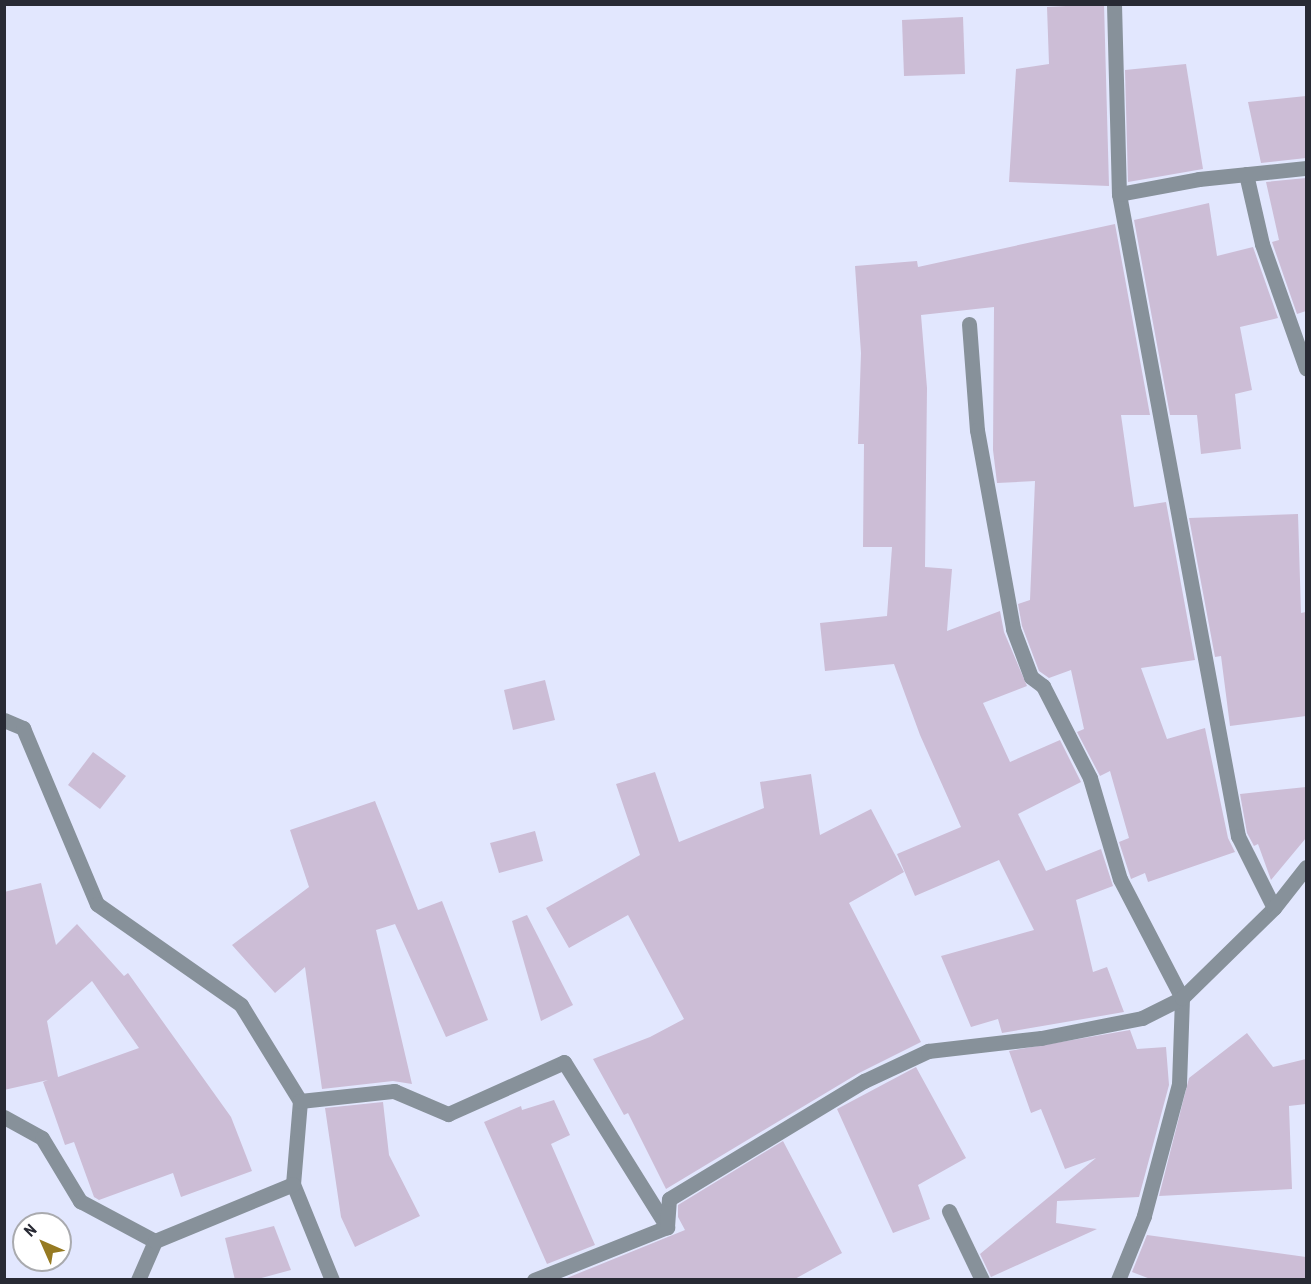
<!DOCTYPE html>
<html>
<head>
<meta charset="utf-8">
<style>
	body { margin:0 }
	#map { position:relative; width:1311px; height:1284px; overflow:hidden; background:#e2e7fe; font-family:"Roboto Condensed",sans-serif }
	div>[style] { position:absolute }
	.building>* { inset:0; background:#ccbdd6 }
	.minor>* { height:15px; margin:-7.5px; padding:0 7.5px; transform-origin:7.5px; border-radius:7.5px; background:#87919a }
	span { translate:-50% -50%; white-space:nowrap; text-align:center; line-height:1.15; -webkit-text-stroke:6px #fff; paint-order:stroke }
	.frame { position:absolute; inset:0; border:6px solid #282a34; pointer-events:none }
	.north { position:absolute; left:12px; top:1212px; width:60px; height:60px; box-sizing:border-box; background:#fff; border:2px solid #a9aaae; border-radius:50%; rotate:315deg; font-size:16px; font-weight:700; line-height:24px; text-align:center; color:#282a34 }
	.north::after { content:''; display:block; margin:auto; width:21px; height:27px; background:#967a22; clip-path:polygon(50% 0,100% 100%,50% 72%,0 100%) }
</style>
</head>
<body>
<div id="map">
	<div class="building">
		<i style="clip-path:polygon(1104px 4px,1109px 186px,1009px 182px,1016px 69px,1049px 64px,1047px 7px)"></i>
		<i style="clip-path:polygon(963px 17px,965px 74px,904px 76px,902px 20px)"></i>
		<i style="clip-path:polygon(1186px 64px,1203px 169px,1128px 182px,1125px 70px)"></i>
		<i style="clip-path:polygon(1306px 96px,1306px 158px,1261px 163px,1248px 102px)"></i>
		<i style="clip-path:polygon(1306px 178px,1306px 311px,1297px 314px,1272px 242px,1279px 240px,1266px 182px)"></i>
		<i style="clip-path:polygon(1209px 203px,1217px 256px,1253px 247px,1278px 318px,1240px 327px,1252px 390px,1235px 394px,1241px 449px,1201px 454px,1197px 415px,1170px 415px,1134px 220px)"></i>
		<i style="clip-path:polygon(1115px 224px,1150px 415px,1121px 415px,1134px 507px,1166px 502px,1195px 660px,1141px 668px,1167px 739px,1205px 728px,1228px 838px,1235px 852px,1148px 882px,1145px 873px,1131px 879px,1119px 842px,1129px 838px,1110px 771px,1100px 776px,1077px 732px,1084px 729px,1071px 670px,1049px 678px,1039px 671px,1022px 626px,1018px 604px,1030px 600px,1035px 481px,997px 483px,993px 450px,994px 307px,921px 315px,927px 388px,925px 567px,952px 569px,947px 631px,1000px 611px,1004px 632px,1027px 686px,983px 703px,1010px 762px,1060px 740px,1081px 782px,1018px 814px,1046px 871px,1101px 849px,1113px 886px,1076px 900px,1093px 972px,1107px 967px,1124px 1012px,1002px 1033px,998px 1019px,971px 1027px,941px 956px,1034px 930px,999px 860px,915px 896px,897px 854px,961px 827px,920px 735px,894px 664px,825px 671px,820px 623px,887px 616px,892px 547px,863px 547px,864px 444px,858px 444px,861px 353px,855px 266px,917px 261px,918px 267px)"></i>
		<i style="clip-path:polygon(1298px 514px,1301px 613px,1306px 612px,1306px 716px,1230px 726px,1221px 656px,1215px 657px,1189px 518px)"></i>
		<i style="clip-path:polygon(545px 680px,555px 720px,513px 730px,504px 690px)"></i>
		<i style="clip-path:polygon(93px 752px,126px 776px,100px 809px,68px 785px)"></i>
		<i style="clip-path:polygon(655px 772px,679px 842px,764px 808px,760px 782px,811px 774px,820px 835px,871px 809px,904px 872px,849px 903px,921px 1042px,859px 1073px,666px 1189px,628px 1113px,624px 1115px,593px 1059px,650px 1037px,684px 1019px,628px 915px,569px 948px,546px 908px,640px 855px,616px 784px)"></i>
		<i style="clip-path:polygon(1306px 787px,1306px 838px,1271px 880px,1258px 844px,1254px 846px,1247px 833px,1240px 794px)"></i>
		<i style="clip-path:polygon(375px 801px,418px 910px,442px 901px,488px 1020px,446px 1037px,395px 924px,376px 930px,412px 1084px,393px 1081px,322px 1089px,305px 967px,275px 993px,232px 945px,309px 887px,290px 830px)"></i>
		<i style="clip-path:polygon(535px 831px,543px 861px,499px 873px,490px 843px)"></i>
		<i style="clip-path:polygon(evenodd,41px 883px,56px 945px,77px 924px,124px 976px,128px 973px,231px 1117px,252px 1171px,181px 1197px,173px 1173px,99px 1200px,94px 1197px,74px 1142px,65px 1145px,43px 1082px,48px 1080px,4px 1090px,4px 892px,41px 883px,92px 981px,139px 1048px,58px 1077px,47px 1021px,92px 981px)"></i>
		<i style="clip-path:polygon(527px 915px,573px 1005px,541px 1021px,512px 921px)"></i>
		<i style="clip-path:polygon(1130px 1030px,1137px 1049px,1166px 1047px,1169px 1085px,1139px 1197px,1057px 1201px,1056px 1223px,1097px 1229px,991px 1277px,980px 1254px,1096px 1158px,1065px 1169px,1041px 1109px,1031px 1113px,1009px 1051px)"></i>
		<i style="clip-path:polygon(1247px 1033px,1273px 1067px,1306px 1059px,1306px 1104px,1289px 1106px,1292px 1189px,1159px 1196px,1189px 1078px)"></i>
		<i style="clip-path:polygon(916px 1067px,966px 1158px,918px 1185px,930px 1219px,893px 1233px,837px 1109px)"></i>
		<i style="clip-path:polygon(554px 1100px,570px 1135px,551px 1144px,595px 1245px,547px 1264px,484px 1122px,521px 1106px,522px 1110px)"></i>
		<i style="clip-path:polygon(383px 1102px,389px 1155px,420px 1216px,355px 1247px,341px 1217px,325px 1108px)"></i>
		<i style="clip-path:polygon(783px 1141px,842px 1253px,793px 1280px,562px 1280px,685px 1230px,678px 1217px,678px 1205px)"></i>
		<i style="clip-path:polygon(274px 1226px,291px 1270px,254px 1280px,235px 1280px,225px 1238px)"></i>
		<i style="clip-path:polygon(1147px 1235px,1306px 1257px,1306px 1280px,1153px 1280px,1132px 1272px)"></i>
	</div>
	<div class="minor">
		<i style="left:1114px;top:4px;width:190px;rotate:88.5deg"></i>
		<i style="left:1119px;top:194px;width:653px;rotate:79.5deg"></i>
		<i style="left:1238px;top:836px;width:80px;rotate:63.4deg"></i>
		<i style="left:1246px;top:174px;width:72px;rotate:77.1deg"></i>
		<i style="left:1262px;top:244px;width:132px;rotate:70.5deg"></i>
		<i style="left:1119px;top:194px;width:81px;rotate:-10.6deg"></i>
		<i style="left:1199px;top:179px;width:108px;rotate:-5.9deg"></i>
		<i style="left:969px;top:324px;width:106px;rotate:85.7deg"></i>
		<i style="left:977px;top:430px;width:202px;rotate:79.7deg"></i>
		<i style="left:1013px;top:629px;width:51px;rotate:69.4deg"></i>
		<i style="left:1031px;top:677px;width:15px;rotate:37deg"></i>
		<i style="left:1043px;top:686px;width:103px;rotate:62.9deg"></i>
		<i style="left:1090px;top:778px;width:105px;rotate:73.5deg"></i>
		<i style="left:1120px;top:879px;width:134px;rotate:62.5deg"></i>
		<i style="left:1182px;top:998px;width:86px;rotate:92deg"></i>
		<i style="left:1179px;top:1084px;width:137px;rotate:104.9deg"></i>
		<i style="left:1144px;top:1216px;width:69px;rotate:112.1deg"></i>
		<i style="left:4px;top:720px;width:21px;rotate:23deg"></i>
		<i style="left:23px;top:728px;width:191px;rotate:67.2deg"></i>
		<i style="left:97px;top:904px;width:176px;rotate:35deg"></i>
		<i style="left:241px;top:1005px;width:113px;rotate:58.4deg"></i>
		<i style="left:300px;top:1101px;width:83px;rotate:94.8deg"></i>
		<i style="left:293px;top:1184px;width:104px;rotate:67.9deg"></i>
		<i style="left:300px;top:1101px;width:95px;rotate:-6.1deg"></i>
		<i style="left:394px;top:1091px;width:59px;rotate:23.1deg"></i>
		<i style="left:448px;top:1114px;width:127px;rotate:-24.1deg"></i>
		<i style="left:564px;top:1062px;width:195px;rotate:58deg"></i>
		<i style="left:4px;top:1117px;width:43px;rotate:28.9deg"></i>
		<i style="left:42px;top:1138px;width:74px;rotate:58.9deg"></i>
		<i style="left:80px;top:1201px;width:85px;rotate:28.1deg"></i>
		<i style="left:949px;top:1211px;width:76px;rotate:64.4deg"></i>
		<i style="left:138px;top:1280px;width:43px;rotate:-66.4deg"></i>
		<i style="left:155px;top:1241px;width:149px;rotate:-22.4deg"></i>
		<i style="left:534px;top:1280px;width:143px;rotate:-21.7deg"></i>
		<i style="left:667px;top:1227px;width:28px;rotate:-86deg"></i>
		<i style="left:669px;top:1199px;width:228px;rotate:-31.2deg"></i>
		<i style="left:864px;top:1081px;width:71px;rotate:-25.1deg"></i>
		<i style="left:928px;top:1051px;width:114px;rotate:-6.6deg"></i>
		<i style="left:1041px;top:1038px;width:103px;rotate:-11.2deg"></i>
		<i style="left:1142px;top:1018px;width:45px;rotate:-26.6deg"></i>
		<i style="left:1182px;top:998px;width:129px;rotate:-44.4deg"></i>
		<i style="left:1274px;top:908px;width:52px;rotate:-52deg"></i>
	</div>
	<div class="frame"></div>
	<div class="north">N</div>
</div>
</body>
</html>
